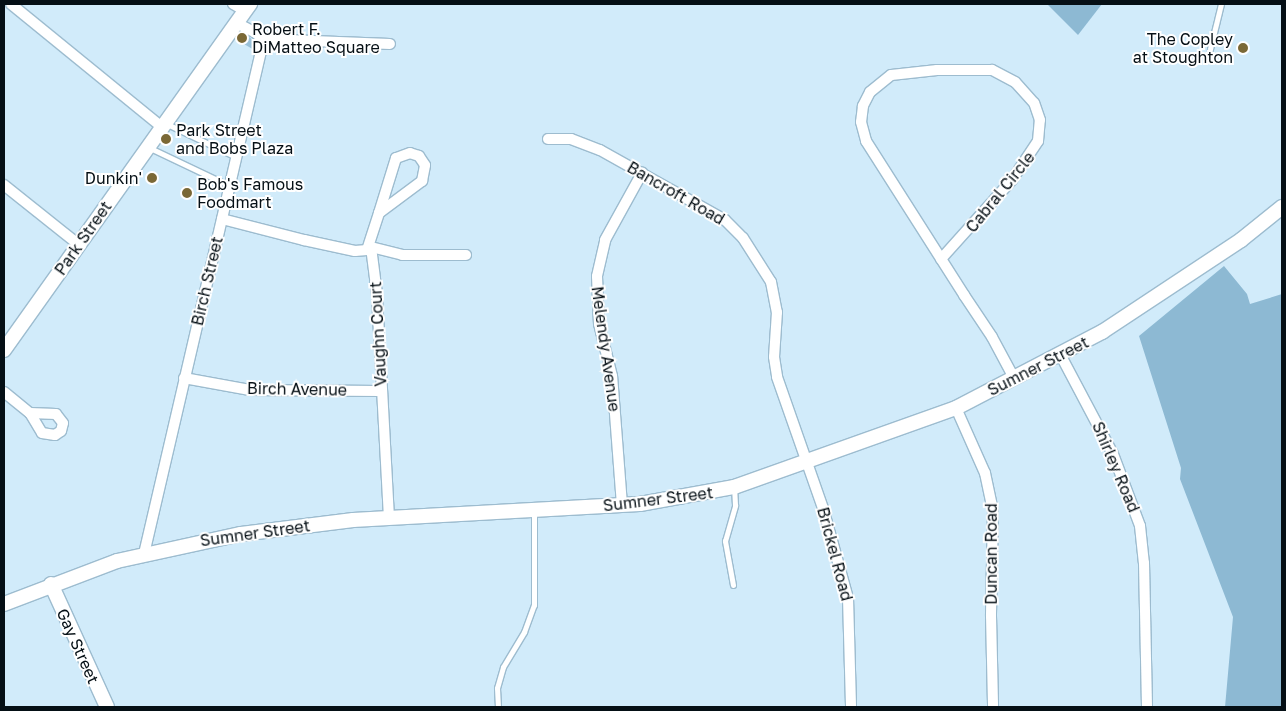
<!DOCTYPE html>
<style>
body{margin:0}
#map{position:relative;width:1286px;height:711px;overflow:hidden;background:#d1ebfa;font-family:"Golos Text",sans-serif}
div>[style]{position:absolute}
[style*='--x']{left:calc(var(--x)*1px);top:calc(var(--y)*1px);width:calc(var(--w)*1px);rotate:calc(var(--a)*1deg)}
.green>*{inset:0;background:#9ac1d9}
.forest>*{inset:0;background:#8db9d3}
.roads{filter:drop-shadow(1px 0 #9dbccf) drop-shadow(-1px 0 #9dbccf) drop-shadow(0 1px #9dbccf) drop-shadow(0 -1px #9dbccf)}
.lane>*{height:5px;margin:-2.5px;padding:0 2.5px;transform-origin:2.5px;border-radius:2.5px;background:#fff}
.street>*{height:10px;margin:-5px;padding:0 5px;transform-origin:5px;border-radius:5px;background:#fff}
.secondary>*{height:14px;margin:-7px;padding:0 7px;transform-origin:7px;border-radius:7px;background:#fff}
.dots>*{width:14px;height:14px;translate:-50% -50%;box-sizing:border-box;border:2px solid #fff;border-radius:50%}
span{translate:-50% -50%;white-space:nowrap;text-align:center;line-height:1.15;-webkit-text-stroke:4px #fff;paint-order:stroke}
.poi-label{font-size:16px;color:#050f15}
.left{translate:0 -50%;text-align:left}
.right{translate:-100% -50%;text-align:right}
.street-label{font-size:16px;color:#050f15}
.frame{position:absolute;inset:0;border:5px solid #050f15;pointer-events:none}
</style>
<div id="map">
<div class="green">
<div style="clip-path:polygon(243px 32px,254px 41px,256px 51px,237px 40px)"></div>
</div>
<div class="forest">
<div style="clip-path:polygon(1047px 4px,1102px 4px,1078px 35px)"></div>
<div style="clip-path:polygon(1224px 266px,1247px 294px,1250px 304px,1282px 294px,1282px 707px,1225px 707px,1233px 617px,1180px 479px,1181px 468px,1139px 336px)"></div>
</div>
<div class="roads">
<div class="lane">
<div style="--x:1210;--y:49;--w:46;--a:-76.3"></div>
<div style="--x:167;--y:124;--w:76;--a:25.6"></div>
<div style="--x:150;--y:148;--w:89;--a:25.4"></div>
<div style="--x:733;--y:585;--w:45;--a:-100.3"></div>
<div style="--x:725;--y:541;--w:37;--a:-74"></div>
<div style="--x:735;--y:505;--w:17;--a:-93"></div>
<div style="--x:498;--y:707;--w:19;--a:-93"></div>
<div style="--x:497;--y:688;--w:22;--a:-74"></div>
<div style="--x:503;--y:667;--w:41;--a:-59"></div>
<div style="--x:524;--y:632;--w:29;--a:-70"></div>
<div style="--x:534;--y:605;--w:93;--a:-90"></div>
</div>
<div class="street">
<div style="--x:11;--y:4;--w:195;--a:39.2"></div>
<div style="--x:233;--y:4;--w:14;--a:30"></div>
<div style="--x:262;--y:39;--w:128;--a:2.2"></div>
<div style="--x:548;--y:139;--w:23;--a:0"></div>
<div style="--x:571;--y:139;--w:31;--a:21"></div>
<div style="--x:600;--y:150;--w:143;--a:29.2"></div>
<div style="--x:725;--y:220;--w:25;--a:45"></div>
<div style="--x:743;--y:238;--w:52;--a:57.5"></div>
<div style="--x:771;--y:282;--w:31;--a:79"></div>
<div style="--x:777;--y:312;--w:45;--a:93.8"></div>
<div style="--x:774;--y:357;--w:20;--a:81"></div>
<div style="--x:777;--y:377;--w:139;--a:70.7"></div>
<div style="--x:823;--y:508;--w:93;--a:74.5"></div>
<div style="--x:848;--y:598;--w:109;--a:88.4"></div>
<div style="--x:4;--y:185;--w:95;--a:38.6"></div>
<div style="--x:222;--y:219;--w:85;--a:14.4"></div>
<div style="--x:304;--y:240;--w:52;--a:12.2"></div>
<div style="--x:355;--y:251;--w:12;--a:-5"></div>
<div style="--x:367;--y:250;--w:39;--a:-72"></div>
<div style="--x:379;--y:213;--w:54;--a:-36.7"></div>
<div style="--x:422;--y:181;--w:16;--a:-79"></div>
<div style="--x:425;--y:165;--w:11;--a:-124"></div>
<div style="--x:419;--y:156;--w:9;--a:-162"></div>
<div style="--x:410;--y:153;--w:15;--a:160"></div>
<div style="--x:396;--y:158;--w:58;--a:107.2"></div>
<div style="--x:941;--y:259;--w:106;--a:-48.1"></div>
<div style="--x:1012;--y:180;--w:47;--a:-56.3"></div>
<div style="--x:1038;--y:141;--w:21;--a:-85"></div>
<div style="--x:1040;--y:120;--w:18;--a:-109"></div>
<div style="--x:1034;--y:103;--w:28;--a:-132"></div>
<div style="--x:1015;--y:82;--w:26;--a:-152"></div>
<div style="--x:992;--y:70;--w:55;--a:180"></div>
<div style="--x:937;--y:70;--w:46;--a:173.8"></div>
<div style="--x:891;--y:75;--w:27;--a:141"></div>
<div style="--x:870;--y:92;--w:16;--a:117"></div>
<div style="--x:863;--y:106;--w:16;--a:97"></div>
<div style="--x:861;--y:122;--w:20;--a:75"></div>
<div style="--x:866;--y:141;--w:183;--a:57.5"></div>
<div style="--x:964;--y:295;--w:50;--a:56.3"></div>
<div style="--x:992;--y:337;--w:47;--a:61.8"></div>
<div style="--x:1060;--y:354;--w:113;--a:62.1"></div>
<div style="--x:1113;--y:454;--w:77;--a:69.4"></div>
<div style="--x:1140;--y:526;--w:37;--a:84"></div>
<div style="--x:1144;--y:563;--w:144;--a:88.8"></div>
<div style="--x:184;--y:378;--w:67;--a:10.3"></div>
<div style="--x:250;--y:390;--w:130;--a:0.4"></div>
<div style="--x:4;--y:392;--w:33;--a:39"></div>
<div style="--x:30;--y:413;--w:23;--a:59"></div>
<div style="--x:42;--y:433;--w:13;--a:9"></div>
<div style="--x:55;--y:435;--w:7;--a:-34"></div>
<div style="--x:61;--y:431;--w:8;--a:-76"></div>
<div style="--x:63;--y:423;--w:11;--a:-128"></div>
<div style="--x:56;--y:414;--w:26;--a:-178"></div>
<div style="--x:956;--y:408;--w:71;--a:66"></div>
<div style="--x:985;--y:473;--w:38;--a:78"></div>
<div style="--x:993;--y:510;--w:106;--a:91.1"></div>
<div style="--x:991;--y:616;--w:91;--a:88.7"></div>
<div style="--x:622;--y:505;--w:129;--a:-94.4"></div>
<div style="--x:612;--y:376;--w:54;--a:-104"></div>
<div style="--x:599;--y:324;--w:48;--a:-92.4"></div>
<div style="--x:597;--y:276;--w:37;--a:-77"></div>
<div style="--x:605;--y:240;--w:77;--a:-61.1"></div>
<div style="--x:389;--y:518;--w:224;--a:-93.1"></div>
<div style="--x:377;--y:294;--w:47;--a:-97.3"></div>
<div style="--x:371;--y:247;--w:32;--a:14"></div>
<div style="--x:402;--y:255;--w:64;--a:0"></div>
<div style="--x:144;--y:554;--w:521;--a:-76.9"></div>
<div style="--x:262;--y:47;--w:8;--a:-90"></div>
<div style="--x:262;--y:39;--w:8;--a:-135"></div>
<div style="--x:256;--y:33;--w:22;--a:-153"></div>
</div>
<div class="secondary">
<div style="--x:4;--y:350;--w:425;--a:-54.6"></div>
<div style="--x:51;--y:584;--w:135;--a:65.5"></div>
<div style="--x:4;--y:604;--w:121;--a:-20.8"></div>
<div style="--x:117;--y:561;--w:127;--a:-12.3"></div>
<div style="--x:241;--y:534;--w:113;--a:-7.1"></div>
<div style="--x:353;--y:520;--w:287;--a:-3.2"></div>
<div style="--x:640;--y:504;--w:96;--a:-10.3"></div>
<div style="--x:734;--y:487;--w:236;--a:-19.6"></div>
<div style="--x:956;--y:408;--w:165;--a:-27.5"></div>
<div style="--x:1102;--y:332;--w:167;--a:-33.5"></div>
<div style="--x:1241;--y:240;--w:53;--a:-38.8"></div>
</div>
</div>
<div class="dots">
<div style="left:242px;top:38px;background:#7a6836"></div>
<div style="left:1243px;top:48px;background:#7a6836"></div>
<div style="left:166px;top:139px;background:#7a6836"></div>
<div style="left:152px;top:178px;background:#7a6836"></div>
<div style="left:187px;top:193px;background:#7a6836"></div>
</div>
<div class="poi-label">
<span class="left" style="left:252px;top:38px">Robert F.<br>DiMatteo Square</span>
<span class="right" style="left:1233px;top:48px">The Copley<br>at Stoughton</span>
<span class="left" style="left:176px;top:139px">Park Street<br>and Bobs Plaza</span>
<span class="right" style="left:142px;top:178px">Dunkin'</span>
<span class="left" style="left:197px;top:193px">Bob's Famous<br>Foodmart</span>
</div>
<div class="street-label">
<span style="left:1000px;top:192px;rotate:-51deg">Cabral Circle</span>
<span style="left:676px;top:193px;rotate:30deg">Bancroft Road</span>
<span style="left:83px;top:238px;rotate:-55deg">Park Street</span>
<span style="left:207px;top:281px;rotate:-77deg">Birch Street</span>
<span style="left:378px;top:334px;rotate:-93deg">Vaughn Court</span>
<span style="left:606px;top:349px;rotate:82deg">Melendy Avenue</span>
<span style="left:1038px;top:366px;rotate:-27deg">Sumner Street</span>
<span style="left:297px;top:389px;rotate:1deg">Birch Avenue</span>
<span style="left:1116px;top:467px;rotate:67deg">Shirley Road</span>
<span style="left:658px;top:499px;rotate:-7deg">Sumner Street</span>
<span style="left:255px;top:533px;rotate:-8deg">Sumner Street</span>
<span style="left:835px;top:554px;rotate:75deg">Brickel Road</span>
<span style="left:991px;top:554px;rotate:-90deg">Duncan Road</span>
<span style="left:78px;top:646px;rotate:66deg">Gay Street</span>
</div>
<div class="frame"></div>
</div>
